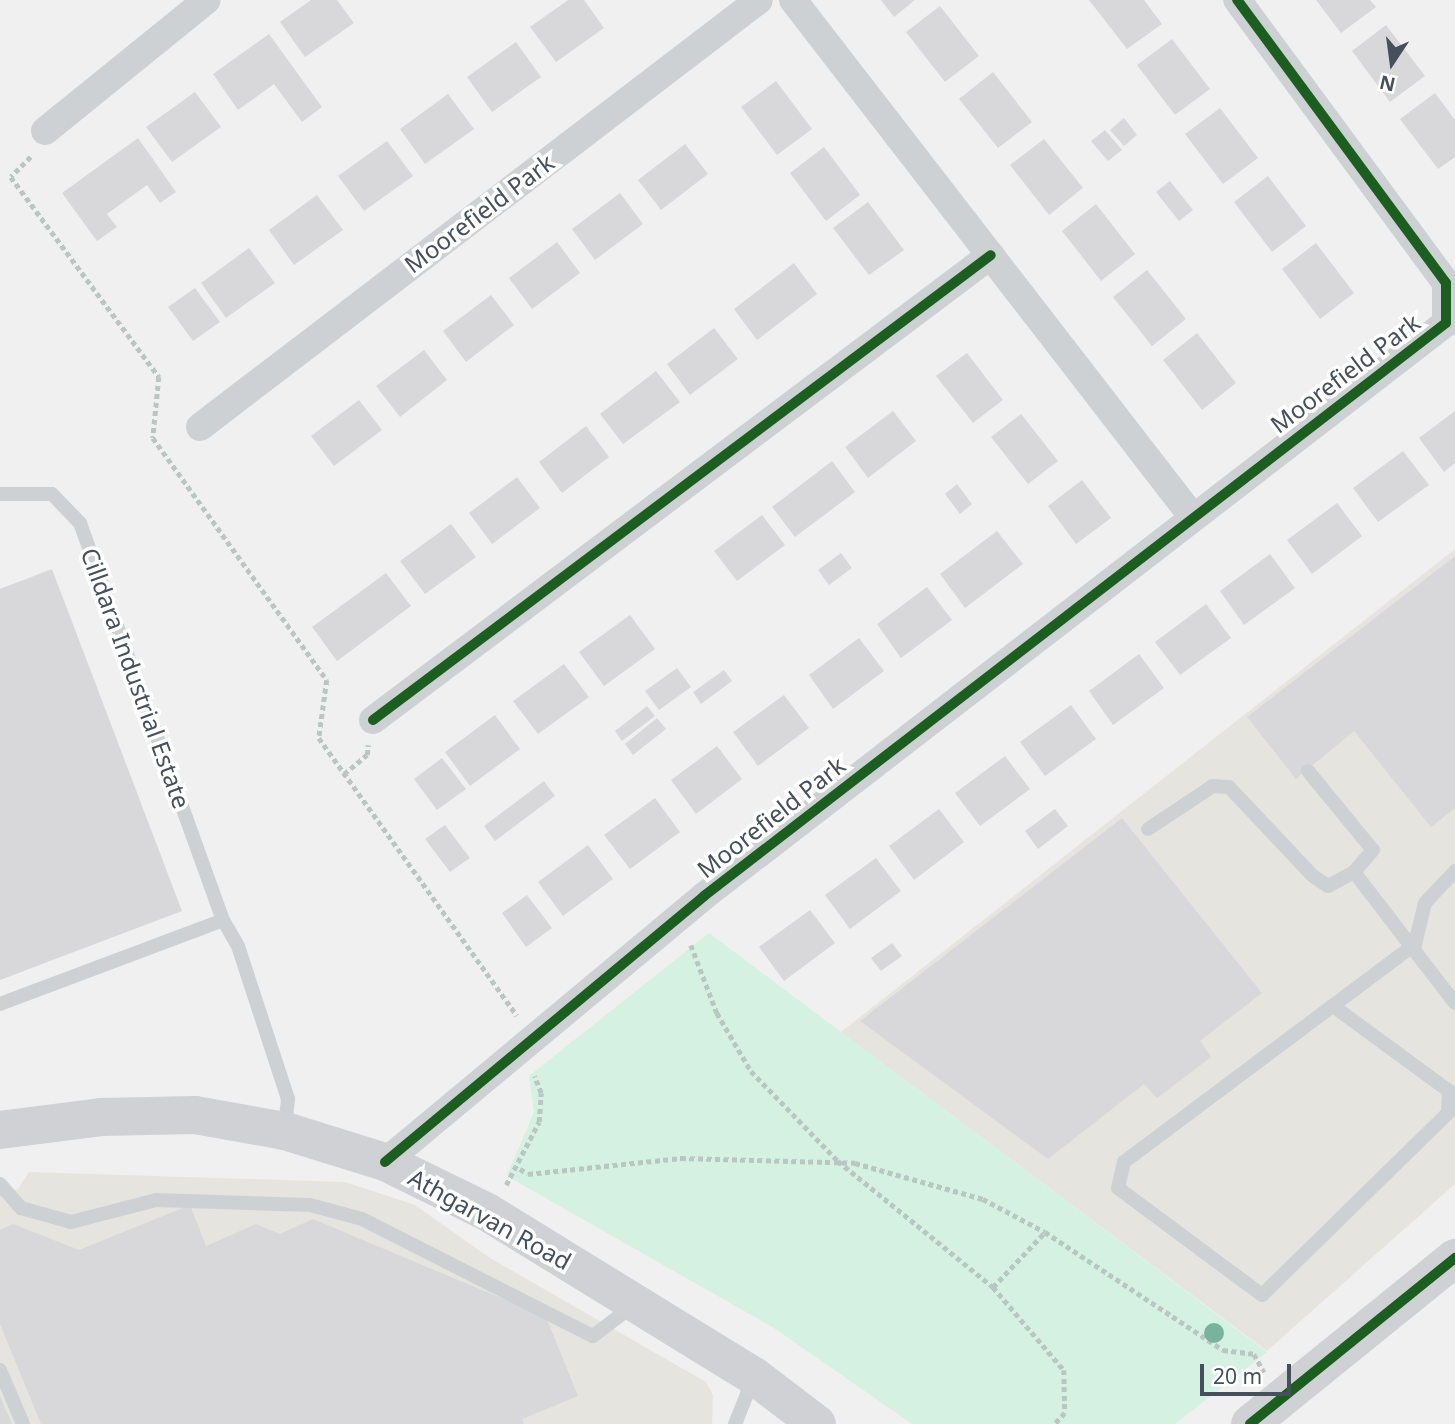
<!DOCTYPE html>
<style>
body{margin:0}
#map{position:relative;width:1455px;height:1424px;overflow:hidden;background:#f1f0f0;font-family:"Noto Sans",sans-serif}
div>[style]{position:absolute}
[style*='--x']{left:calc(var(--x)*1px);top:calc(var(--y)*1px);width:calc(var(--w)*1px);rotate:calc(var(--a)*1deg)}
.commercial>*{inset:0;background:#e6e4de}
.green>*{inset:0;background:#d4f1e1}
.building>*{inset:0;background:#d8d8db}
.path>*{height:4.5px;margin-top:-2.25px;transform-origin:0;background:repeating-linear-gradient(90deg,#bac6c4 0 5px,transparent 0 8.5px)}
.service>*{height:14px;margin:-7px;padding:0 7px;transform-origin:7px;border-radius:7px;background:#ced1d4}
.minor>*{height:28px;margin:-14px;padding:0 14px;transform-origin:14px;border-radius:14px;background:#ced1d4}
.secondary>*{height:38px;margin:-19px;padding:0 19px;transform-origin:19px;border-radius:19px;background:#cfd1d5}
.cycleway>*{height:10px;margin:-5px;padding:0 5px;transform-origin:5px;border-radius:5px;background:#1b5e20}
.trees>*{width:20px;height:20px;margin:-10px;border-radius:50%;background:#77b49b}
span{translate:-50% -50%;white-space:nowrap;text-align:center;line-height:1.15;-webkit-text-stroke:7px #fff;paint-order:stroke}
.street-label{font-size:24px;color:#46505d}
.north{position:absolute;left:1357px;top:28px;width:70px;height:70px;-webkit-text-stroke:5px #fff;paint-order:stroke;rotate:193deg;font-size:19px;font-weight:700;line-height:28px;text-align:center;color:#46505d}
.north::after{content:'';display:block;margin:auto;width:24px;height:32px;background:#46505d;clip-path:polygon(50% 0,100% 100%,50% 72%,0 100%)}
.scale{position:absolute;left:1200px;top:1364px;width:91px;height:32px;box-sizing:border-box;border:4px solid #46505d;border-top:0;padding-left:9px;font-size:21px;line-height:24px;white-space:nowrap;color:#46505d;-webkit-text-stroke:5px #fff;paint-order:stroke}
</style>
<div id="map">
<div class="commercial">
<div style="clip-path:polygon(1455px 549px,1455px 1184px,1267px 1351px,841px 1032px)"></div>
<div style="clip-path:polygon(29px 1172px,345px 1182px,415px 1205px,490px 1258px,706px 1382px,713px 1395px,712px 1424px,0 1424px,0 1194px,18px 1189px)"></div>
</div>
<div class="green">
<div style="clip-path:polygon(709px 933px,1081px 1212px,1267px 1352px,1175px 1424px,912px 1424px,774px 1328px,512px 1179px,507px 1175px,534px 1112px,529px 1076px)"></div>
</div>
<div class="building">
<div style="clip-path:polygon(311px 0,337px 0,354px 23px,305px 57px,280px 22px)"></div>
<div style="clip-path:polygon(568px 0,584px 0,604px 28px,556px 62px,530px 27px)"></div>
<div style="clip-path:polygon(881px 0,915px 0,894px 17px)"></div>
<div style="clip-path:polygon(1089px 0,1144px 0,1162px 24px,1127px 49px)"></div>
<div style="clip-path:polygon(1316px 0,1370px 0,1376px 7px,1341px 33px)"></div>
<div style="clip-path:polygon(940px 6px,979px 56px,945px 82px,906px 32px)"></div>
<div style="clip-path:polygon(1386px 25px,1425px 76px,1390px 102px,1352px 51px)"></div>
<div style="clip-path:polygon(269px 34px,322px 107px,302px 122px,274px 84px,238px 110px,213px 74px)"></div>
<div style="clip-path:polygon(1172px 39px,1210px 89px,1175px 115px,1137px 65px)"></div>
<div style="clip-path:polygon(516px 42px,541px 77px,492px 112px,467px 77px)"></div>
<div style="clip-path:polygon(993px 72px,1032px 122px,998px 148px,959px 99px)"></div>
<div style="clip-path:polygon(776px 81px,812px 129px,777px 155px,741px 107px)"></div>
<div style="clip-path:polygon(195px 92px,221px 127px,172px 162px,146px 127px)"></div>
<div style="clip-path:polygon(1435px 93px,1455px 120px,1455px 157px,1438px 169px,1400px 119px)"></div>
<div style="clip-path:polygon(448px 94px,474px 129px,425px 164px,400px 129px)"></div>
<div style="clip-path:polygon(1220px 108px,1258px 158px,1223px 184px,1185px 134px)"></div>
<div style="clip-path:polygon(1124px 118px,1137px 135px,1124px 146px,1110px 130px)"></div>
<div style="clip-path:polygon(1105px 130px,1122px 150px,1108px 161px,1091px 141px)"></div>
<div style="clip-path:polygon(138px 138px,176px 192px,160px 203px,147px 185px,107px 214px,117px 227px,97px 241px,62px 193px)"></div>
<div style="clip-path:polygon(1044px 139px,1083px 188px,1049px 215px,1010px 165px)"></div>
<div style="clip-path:polygon(387px 141px,413px 176px,364px 211px,338px 176px)"></div>
<div style="clip-path:polygon(685px 144px,708px 174px,661px 210px,638px 180px)"></div>
<div style="clip-path:polygon(824px 147px,860px 195px,826px 221px,790px 173px)"></div>
<div style="clip-path:polygon(1268px 176px,1306px 226px,1272px 252px,1234px 202px)"></div>
<div style="clip-path:polygon(1170px 181px,1193px 210px,1179px 221px,1156px 192px)"></div>
<div style="clip-path:polygon(620px 193px,643px 224px,595px 260px,572px 229px)"></div>
<div style="clip-path:polygon(317px 195px,343px 230px,294px 265px,269px 230px)"></div>
<div style="clip-path:polygon(868px 202px,904px 250px,869px 275px,833px 228px)"></div>
<div style="clip-path:polygon(1096px 204px,1135px 254px,1101px 281px,1062px 231px)"></div>
<div style="clip-path:polygon(557px 242px,580px 273px,532px 309px,509px 278px)"></div>
<div style="clip-path:polygon(1316px 243px,1354px 293px,1320px 319px,1282px 269px)"></div>
<div style="clip-path:polygon(249px 248px,275px 283px,226px 318px,201px 283px)"></div>
<div style="clip-path:polygon(794px 263px,817px 294px,757px 340px,734px 309px)"></div>
<div style="clip-path:polygon(1147px 270px,1186px 319px,1152px 346px,1113px 297px)"></div>
<div style="clip-path:polygon(195px 288px,220px 322px,193px 341px,168px 307px)"></div>
<div style="clip-path:polygon(491px 295px,514px 325px,466px 362px,443px 331px)"></div>
<div style="clip-path:polygon(714px 328px,738px 359px,690px 395px,667px 364px)"></div>
<div style="clip-path:polygon(1197px 333px,1236px 383px,1202px 410px,1163px 360px)"></div>
<div style="clip-path:polygon(424px 350px,447px 380px,400px 417px,376px 386px)"></div>
<div style="clip-path:polygon(967px 353px,1003px 400px,973px 423px,936px 376px)"></div>
<div style="clip-path:polygon(656px 371px,680px 402px,623px 444px,600px 414px)"></div>
<div style="clip-path:polygon(359px 400px,382px 430px,334px 466px,311px 436px)"></div>
<div style="clip-path:polygon(893px 411px,916px 441px,868px 478px,845px 447px)"></div>
<div style="clip-path:polygon(1455px 411px,1455px 463px,1444px 472px,1419px 438px)"></div>
<div style="clip-path:polygon(1021px 414px,1058px 461px,1028px 484px,991px 437px)"></div>
<div style="clip-path:polygon(586px 426px,609px 457px,562px 493px,539px 462px)"></div>
<div style="clip-path:polygon(1403px 451px,1429px 485px,1378px 522px,1353px 488px)"></div>
<div style="clip-path:polygon(832px 461px,855px 492px,795px 537px,772px 507px)"></div>
<div style="clip-path:polygon(517px 477px,540px 508px,492px 544px,469px 513px)"></div>
<div style="clip-path:polygon(1082px 480px,1111px 518px,1076px 544px,1048px 506px)"></div>
<div style="clip-path:polygon(957px 484px,972px 504px,960px 514px,945px 494px)"></div>
<div style="clip-path:polygon(1337px 503px,1362px 536px,1312px 574px,1287px 540px)"></div>
<div style="clip-path:polygon(762px 515px,785px 545px,737px 581px,714px 551px)"></div>
<div style="clip-path:polygon(451px 524px,476px 557px,425px 594px,400px 561px)"></div>
<div style="clip-path:polygon(997px 531px,1023px 564px,965px 608px,940px 574px)"></div>
<div style="clip-path:polygon(841px 553px,852px 568px,829px 585px,818px 570px)"></div>
<div style="clip-path:polygon(1270px 554px,1295px 588px,1244px 625px,1220px 591px)"></div>
<div style="clip-path:polygon(1455px 556px,1455px 808px,1431px 827px,1354px 731px,1296px 779px,1247px 717px)"></div>
<div style="clip-path:polygon(52px 569px,182px 911px,0 980px,0 589px)"></div>
<div style="clip-path:polygon(386px 573px,411px 606px,337px 661px,312px 627px)"></div>
<div style="clip-path:polygon(927px 587px,952px 620px,901px 658px,877px 624px)"></div>
<div style="clip-path:polygon(1206px 604px,1231px 638px,1180px 675px,1155px 642px)"></div>
<div style="clip-path:polygon(630px 615px,655px 649px,604px 686px,579px 652px)"></div>
<div style="clip-path:polygon(859px 638px,884px 671px,833px 709px,809px 675px)"></div>
<div style="clip-path:polygon(1139px 654px,1164px 688px,1113px 725px,1089px 691px)"></div>
<div style="clip-path:polygon(564px 664px,589px 697px,538px 734px,513px 701px)"></div>
<div style="clip-path:polygon(677px 668px,691px 687px,659px 710px,645px 691px)"></div>
<div style="clip-path:polygon(724px 670px,732px 681px,701px 704px,693px 692px)"></div>
<div style="clip-path:polygon(784px 695px,809px 728px,758px 766px,733px 732px)"></div>
<div style="clip-path:polygon(1071px 705px,1096px 739px,1045px 776px,1020px 742px)"></div>
<div style="clip-path:polygon(647px 706px,655px 716px,622px 741px,615px 731px)"></div>
<div style="clip-path:polygon(495px 715px,520px 749px,470px 786px,445px 752px)"></div>
<div style="clip-path:polygon(657px 718px,666px 729px,633px 755px,625px 744px)"></div>
<div style="clip-path:polygon(717px 746px,742px 779px,696px 814px,671px 780px)"></div>
<div style="clip-path:polygon(1005px 756px,1030px 789px,980px 826px,955px 793px)"></div>
<div style="clip-path:polygon(442px 758px,466px 789px,437px 810px,414px 779px)"></div>
<div style="clip-path:polygon(544px 781px,555px 796px,495px 841px,484px 826px)"></div>
<div style="clip-path:polygon(655px 798px,680px 832px,630px 869px,604px 835px)"></div>
<div style="clip-path:polygon(939px 809px,964px 842px,914px 880px,889px 846px)"></div>
<div style="clip-path:polygon(1055px 809px,1068px 826px,1038px 849px,1025px 831px)"></div>
<div style="clip-path:polygon(1122px 818px,1262px 993px,1200px 1041px,1211px 1057px,1157px 1098px,1144px 1084px,1048px 1159px,860px 1021px)"></div>
<div style="clip-path:polygon(445px 825px,470px 858px,450px 872px,425px 839px)"></div>
<div style="clip-path:polygon(588px 845px,613px 879px,563px 916px,538px 882px)"></div>
<div style="clip-path:polygon(876px 858px,901px 891px,850px 929px,825px 895px)"></div>
<div style="clip-path:polygon(527px 895px,552px 928px,526px 947px,502px 913px)"></div>
<div style="clip-path:polygon(810px 910px,835px 943px,784px 981px,759px 947px)"></div>
<div style="clip-path:polygon(892px 943px,902px 956px,881px 971px,871px 958px)"></div>
<div style="clip-path:polygon(190px 1205px,206px 1246px,256px 1224px,280px 1234px,313px 1219px,546px 1317px,578px 1396px,522px 1419px,524px 1424px,41px 1424px,0 1324px,0 1230px,13px 1224px,79px 1250px)"></div>
<div style="clip-path:polygon(0 1396px,12px 1424px,0 1424px)"></div>
</div>
<div class="path">
<div style="--x:31;--y:157;--w:28;--a:135"></div>
<div style="--x:11;--y:177;--w:249;--a:53.5"></div>
<div style="--x:159;--y:377;--w:61;--a:95.6"></div>
<div style="--x:153;--y:438;--w:298;--a:54.3"></div>
<div style="--x:327;--y:680;--w:59;--a:97.9"></div>
<div style="--x:319;--y:738;--w:341;--a:54.5"></div>
<div style="--x:344;--y:774;--w:30;--a:-40"></div>
<div style="--x:367;--y:755;--w:10;--a:-84"></div>
<div style="--x:691;--y:945;--w:73;--a:69.1"></div>
<div style="--x:717;--y:1013;--w:67;--a:59.6"></div>
<div style="--x:751;--y:1071;--w:125;--a:46"></div>
<div style="--x:838;--y:1161;--w:200;--a:39.1"></div>
<div style="--x:993;--y:1287;--w:76;--a:-46.6"></div>
<div style="--x:1045;--y:1232;--w:214;--a:33.5"></div>
<div style="--x:1223;--y:1350;--w:31;--a:7"></div>
<div style="--x:1254;--y:1354;--w:21;--a:61"></div>
<div style="--x:520;--y:1169;--w:9;--a:32"></div>
<div style="--x:528;--y:1174;--w:154;--a:-6"></div>
<div style="--x:681;--y:1158;--w:174;--a:1.6"></div>
<div style="--x:855;--y:1163;--w:133;--a:15.7"></div>
<div style="--x:983;--y:1199;--w:70;--a:28"></div>
<div style="--x:506;--y:1185;--w:71;--a:-62.4"></div>
<div style="--x:539;--y:1122;--w:29;--a:-86"></div>
<div style="--x:541;--y:1093;--w:18;--a:-112"></div>
<div style="--x:993;--y:1287;--w:109;--a:49.5"></div>
<div style="--x:1064;--y:1370;--w:43;--a:88.7"></div>
<div style="--x:1065;--y:1413;--w:15;--a:132"></div>
</div>
<div class="service">
<div style="--x:0;--y:494;--w:52;--a:0"></div>
<div style="--x:52;--y:494;--w:40;--a:46"></div>
<div style="--x:80;--y:523;--w:422;--a:70.2"></div>
<div style="--x:223;--y:920;--w:30;--a:60"></div>
<div style="--x:238;--y:946;--w:161;--a:71.9"></div>
<div style="--x:288;--y:1099;--w:31;--a:96"></div>
<div style="--x:1308;--y:771;--w:102;--a:50.6"></div>
<div style="--x:1373;--y:850;--w:29;--a:131"></div>
<div style="--x:1354;--y:872;--w:165;--a:52.4"></div>
<div style="--x:1148;--y:829;--w:78;--a:-33.5"></div>
<div style="--x:1213;--y:786;--w:16;--a:4"></div>
<div style="--x:1229;--y:787;--w:122;--a:46.7"></div>
<div style="--x:1313;--y:876;--w:18;--a:34"></div>
<div style="--x:1328;--y:886;--w:30;--a:-28"></div>
<div style="--x:0;--y:1004;--w:238;--a:-20.6"></div>
<div style="--x:1333;--y:1006;--w:144;--a:36.2"></div>
<div style="--x:1449;--y:1091;--w:22;--a:93"></div>
<div style="--x:1448;--y:1113;--w:260;--a:135.6"></div>
<div style="--x:1262;--y:1295;--w:179;--a:-143.4"></div>
<div style="--x:1118;--y:1188;--w:27;--a:-77"></div>
<div style="--x:1124;--y:1162;--w:364;--a:-36.8"></div>
<div style="--x:1415;--y:944;--w:42;--a:-76.3"></div>
<div style="--x:1425;--y:903;--w:44;--a:-46.8"></div>
<div style="--x:0;--y:1184;--w:32;--a:49"></div>
<div style="--x:21;--y:1208;--w:52;--a:15.6"></div>
<div style="--x:71;--y:1222;--w:88;--a:-14.5"></div>
<div style="--x:156;--y:1200;--w:154;--a:1.9"></div>
<div style="--x:310;--y:1205;--w:54;--a:15.1"></div>
<div style="--x:362;--y:1219;--w:259;--a:26.9"></div>
<div style="--x:593;--y:1336;--w:53;--a:-37.3"></div>
<div style="--x:0;--y:1370;--w:59;--a:66.9"></div>
<div style="--x:735;--y:1424;--w:51;--a:-68"></div>
</div>
<div class="minor">
<div style="--x:793;--y:0;--w:652;--a:52.29"></div>
<div style="--x:45;--y:131;--w:208;--a:-39"></div>
<div style="--x:200;--y:427;--w:703;--a:-37.37"></div>
<div style="--x:373;--y:720;--w:773;--a:-36.96"></div>
<div style="--x:385;--y:1162;--w:415;--a:-39.8"></div>
<div style="--x:704;--y:896;--w:937;--a:-37.68"></div>
<div style="--x:1446;--y:323;--w:40;--a:-90"></div>
<div style="--x:1446;--y:283;--w:352;--a:-126.4"></div>
</div>
<div class="secondary">
<div style="--x:0;--y:1130;--w:102;--a:-7.3"></div>
<div style="--x:101;--y:1117;--w:94;--a:-1.2"></div>
<div style="--x:195;--y:1115;--w:91;--a:10.1"></div>
<div style="--x:285;--y:1131;--w:105;--a:17.2"></div>
<div style="--x:385;--y:1162;--w:114;--a:26.1"></div>
<div style="--x:487;--y:1212;--w:313;--a:31.6"></div>
<div style="--x:754;--y:1376;--w:79;--a:37.3"></div>
<div style="--x:1250;--y:1424;--w:264;--a:-39"></div>
</div>
<div class="cycleway">
<div style="--x:373;--y:720;--w:773;--a:-36.96"></div>
<div style="--x:385;--y:1162;--w:415;--a:-39.8"></div>
<div style="--x:704;--y:896;--w:937;--a:-37.68"></div>
<div style="--x:1446;--y:323;--w:40;--a:-90"></div>
<div style="--x:1446;--y:283;--w:352;--a:-126.4"></div>
<div style="--x:1250;--y:1424;--w:264;--a:-39"></div>
</div>
<div class="trees">
<div style="left:1214px;top:1333px"></div>
</div>
<div class="street-label">
<span style="left:479px;top:213px;rotate:-37deg">Moorefield Park</span>
<span style="left:1345px;top:373px;rotate:-37deg">Moorefield Park</span>
<span style="left:136px;top:678px;rotate:70deg">Cilldara Industrial Estate</span>
<span style="left:771px;top:817px;rotate:-38deg">Moorefield Park</span>
<span style="left:490px;top:1219px;rotate:29deg">Athgarvan Road</span>
</div>
<div class="north">N</div>
<div class="scale">20 m</div>
</div>
